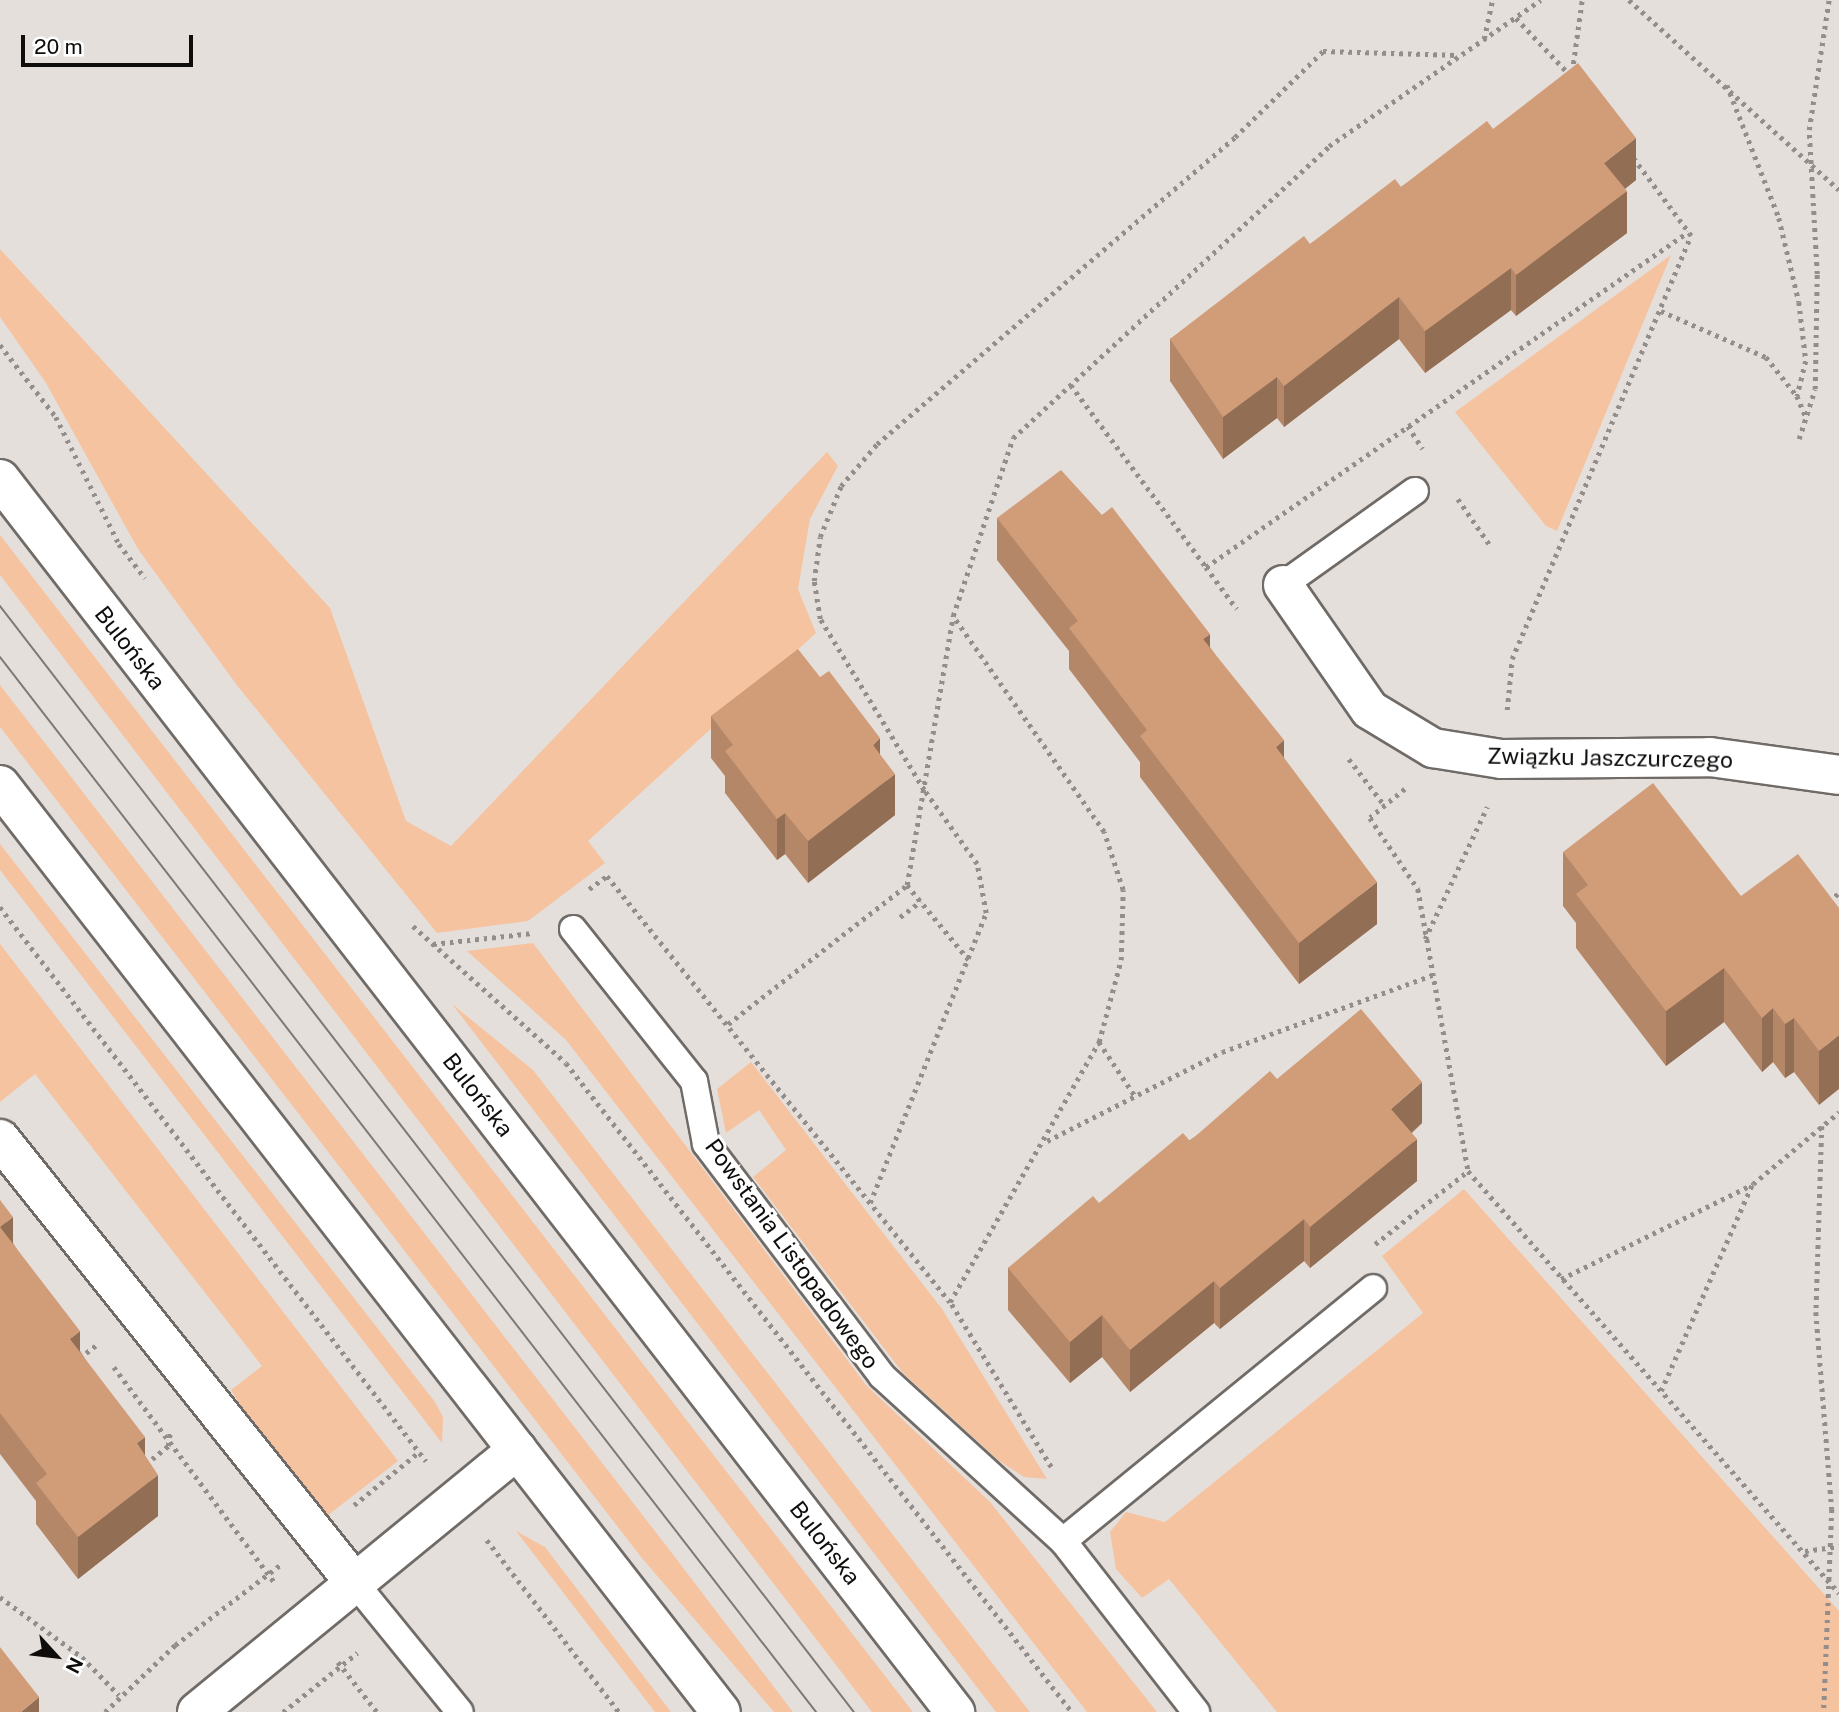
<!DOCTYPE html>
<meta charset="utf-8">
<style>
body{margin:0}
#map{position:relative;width:1839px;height:1712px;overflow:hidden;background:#e5dfdb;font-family:"Public Sans",sans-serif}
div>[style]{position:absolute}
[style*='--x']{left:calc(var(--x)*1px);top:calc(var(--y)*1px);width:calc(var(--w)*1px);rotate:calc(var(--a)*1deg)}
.green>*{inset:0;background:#f5c3a0}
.path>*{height:4.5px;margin-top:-2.25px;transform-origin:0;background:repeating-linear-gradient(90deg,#938e8b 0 3.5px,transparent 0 8.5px)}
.roads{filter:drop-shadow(2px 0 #706b67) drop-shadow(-2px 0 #706b67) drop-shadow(0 2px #706b67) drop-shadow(0 -2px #706b67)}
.service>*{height:26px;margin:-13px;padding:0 13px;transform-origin:13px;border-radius:13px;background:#fff}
.minor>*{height:38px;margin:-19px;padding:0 19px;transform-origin:19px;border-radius:19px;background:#fff}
.secondary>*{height:38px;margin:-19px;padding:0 19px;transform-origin:19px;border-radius:19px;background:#fff}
.tram>*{height:2px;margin:-1px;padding:0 1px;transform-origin:1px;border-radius:1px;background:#7d7976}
.wall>*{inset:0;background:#b48768}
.shaded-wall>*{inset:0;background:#926e55}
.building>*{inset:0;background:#d19d79}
span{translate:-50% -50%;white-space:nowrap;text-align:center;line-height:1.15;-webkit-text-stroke:6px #fff;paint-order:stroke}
.street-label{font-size:23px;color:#0f0d0b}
.north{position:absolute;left:21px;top:1621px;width:70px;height:70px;-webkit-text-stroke:5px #fff;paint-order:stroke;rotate:117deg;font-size:19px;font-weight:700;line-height:28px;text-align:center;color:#0f0d0b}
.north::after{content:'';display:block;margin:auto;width:24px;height:32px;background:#0f0d0b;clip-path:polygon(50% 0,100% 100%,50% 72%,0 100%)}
.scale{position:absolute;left:21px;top:35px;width:172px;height:32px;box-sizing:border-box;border:4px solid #0f0d0b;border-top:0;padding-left:9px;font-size:21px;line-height:24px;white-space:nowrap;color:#0f0d0b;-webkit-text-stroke:5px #fff;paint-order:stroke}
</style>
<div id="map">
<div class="green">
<div style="clip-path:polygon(0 249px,330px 608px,406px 821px,451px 846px,827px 452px,838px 466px,810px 519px,798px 589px,816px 633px,588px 841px,605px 863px,528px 921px,437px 933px,236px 684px,138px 549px,46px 383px,0 317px)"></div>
<div style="clip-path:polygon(1671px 255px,1557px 531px,1546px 526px,1455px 412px)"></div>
<div style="clip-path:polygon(0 535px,913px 1712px,872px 1712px,0 575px)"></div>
<div style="clip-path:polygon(0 685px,668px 1548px,793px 1712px,774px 1712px,641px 1557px,0 727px)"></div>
<div style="clip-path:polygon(0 844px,435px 1402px,443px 1417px,442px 1443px,0 870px)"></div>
<div style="clip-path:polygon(533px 943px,866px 1385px,990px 1502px,1157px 1712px,1087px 1712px,566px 1040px,467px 951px)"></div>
<div style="clip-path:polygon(0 944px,398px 1461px,323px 1519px,292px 1487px,231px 1390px,262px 1366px,35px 1074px,0 1102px)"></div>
<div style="clip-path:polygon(452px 1004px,533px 1070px,1030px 1712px,996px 1712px)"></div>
<div style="clip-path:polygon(751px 1062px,942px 1309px,1047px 1479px,1024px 1477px,998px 1460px,903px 1373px,753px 1177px,786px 1150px,759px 1110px,726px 1133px,717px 1089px)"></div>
<div style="clip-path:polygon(1464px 1189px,1839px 1611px,1839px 1712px,1277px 1712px,1169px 1579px,1142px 1598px,1116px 1569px,1110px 1532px,1126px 1512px,1165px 1522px,1423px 1313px,1382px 1256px)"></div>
<div style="clip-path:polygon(516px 1531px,545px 1547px,671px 1712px,655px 1712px)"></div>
</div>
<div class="path">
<div style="--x:1629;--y:0;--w:283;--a:42.1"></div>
<div style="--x:1516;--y:18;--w:80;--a:46.5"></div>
<div style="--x:1484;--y:39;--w:40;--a:-78"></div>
<div style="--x:1572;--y:72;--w:73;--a:-82.1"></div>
<div style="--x:1727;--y:85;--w:143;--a:68.6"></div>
<div style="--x:1779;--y:218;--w:86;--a:76.6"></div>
<div style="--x:1799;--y:302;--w:59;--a:83.2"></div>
<div style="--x:1806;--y:361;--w:36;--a:104"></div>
<div style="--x:1797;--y:396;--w:21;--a:67"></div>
<div style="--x:1661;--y:311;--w:115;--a:23.7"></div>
<div style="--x:1766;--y:357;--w:50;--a:51.5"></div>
<div style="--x:0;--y:345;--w:91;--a:52.1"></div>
<div style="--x:56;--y:417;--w:142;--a:63.6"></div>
<div style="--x:119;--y:544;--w:43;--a:52.6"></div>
<div style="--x:1071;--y:385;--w:227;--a:53.4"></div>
<div style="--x:1206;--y:567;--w:587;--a:-34.8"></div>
<div style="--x:1408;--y:426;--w:27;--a:57"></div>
<div style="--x:1799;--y:439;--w:52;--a:-72.3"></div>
<div style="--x:1815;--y:389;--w:115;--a:-89"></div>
<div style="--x:1817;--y:274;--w:144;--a:-93.2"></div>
<div style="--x:1809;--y:130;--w:132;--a:-81.3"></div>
<div style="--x:1458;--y:499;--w:56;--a:55.2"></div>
<div style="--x:1206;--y:567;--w:52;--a:53.6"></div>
<div style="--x:1507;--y:710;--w:51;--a:-84.4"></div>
<div style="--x:1512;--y:659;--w:459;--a:-67.1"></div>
<div style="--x:1691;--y:236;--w:97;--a:-126.6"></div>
<div style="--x:1349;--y:759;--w:59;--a:52.5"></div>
<div style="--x:1405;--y:789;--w:45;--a:140.4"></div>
<div style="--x:1370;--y:818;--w:86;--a:55.9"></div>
<div style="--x:1418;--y:889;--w:286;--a:79.9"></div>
<div style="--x:1468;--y:1171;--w:562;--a:48.68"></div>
<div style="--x:907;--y:885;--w:97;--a:50.4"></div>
<div style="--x:589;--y:889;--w:22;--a:-36"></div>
<div style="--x:607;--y:876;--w:547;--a:51.16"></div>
<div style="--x:1828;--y:901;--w:14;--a:-36"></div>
<div style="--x:0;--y:907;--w:699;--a:52.44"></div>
<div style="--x:900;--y:917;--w:26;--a:-37"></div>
<div style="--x:413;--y:926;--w:205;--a:41.8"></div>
<div style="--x:566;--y:1063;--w:823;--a:52.06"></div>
<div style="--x:1425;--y:939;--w:146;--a:-64.8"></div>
<div style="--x:433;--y:944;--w:100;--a:-6.3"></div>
<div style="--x:728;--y:1024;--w:227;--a:-37.8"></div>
<div style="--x:907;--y:885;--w:273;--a:-80.3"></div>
<div style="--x:1099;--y:1042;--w:65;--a:56.3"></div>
<div style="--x:1822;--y:1126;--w:186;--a:91.8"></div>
<div style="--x:1816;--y:1312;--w:198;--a:85.4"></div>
<div style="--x:1832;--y:1509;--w:203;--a:92.3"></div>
<div style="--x:1047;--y:1141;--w:196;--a:-27"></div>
<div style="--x:1222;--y:1052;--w:224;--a:-20.1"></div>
<div style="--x:870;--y:1203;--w:312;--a:-68.2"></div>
<div style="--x:986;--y:913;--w:50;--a:-100.4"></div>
<div style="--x:977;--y:864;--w:91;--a:-125.6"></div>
<div style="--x:924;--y:790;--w:200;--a:-121.3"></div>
<div style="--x:820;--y:619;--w:38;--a:-99"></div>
<div style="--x:814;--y:581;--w:44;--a:-82.2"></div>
<div style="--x:820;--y:537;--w:55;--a:-67.6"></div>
<div style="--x:841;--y:486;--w:55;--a:-49.4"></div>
<div style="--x:877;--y:444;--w:472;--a:-40.6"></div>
<div style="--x:1235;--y:137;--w:123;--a:-44.3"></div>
<div style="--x:1323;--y:51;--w:136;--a:1.7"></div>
<div style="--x:1375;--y:1244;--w:118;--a:-38.1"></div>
<div style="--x:1561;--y:1279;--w:214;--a:-26.3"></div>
<div style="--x:1753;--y:1184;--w:112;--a:-39.9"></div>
<div style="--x:86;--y:1353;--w:16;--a:-38"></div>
<div style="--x:114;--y:1367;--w:271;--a:53.3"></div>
<div style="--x:1661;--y:1391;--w:225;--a:-66.2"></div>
<div style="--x:152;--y:1459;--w:21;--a:-39"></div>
<div style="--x:168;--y:1446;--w:13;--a:-81"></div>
<div style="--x:1051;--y:1467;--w:193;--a:-121.5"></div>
<div style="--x:950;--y:1302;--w:300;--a:-60.2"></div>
<div style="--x:1099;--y:1042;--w:85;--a:-75"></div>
<div style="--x:1121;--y:960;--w:70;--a:-88.4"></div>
<div style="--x:1123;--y:890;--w:61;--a:-108.1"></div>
<div style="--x:1104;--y:832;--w:264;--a:-125"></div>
<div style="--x:953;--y:616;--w:188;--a:-71.4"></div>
<div style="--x:1013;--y:438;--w:430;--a:-42.7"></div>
<div style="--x:1329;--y:146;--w:257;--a:-34.6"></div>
<div style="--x:354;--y:1505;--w:84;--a:-39.2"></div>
<div style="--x:487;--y:1540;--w:217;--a:52.5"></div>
<div style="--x:1805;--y:1551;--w:34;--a:-8"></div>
<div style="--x:0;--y:1597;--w:102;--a:36.2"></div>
<div style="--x:82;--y:1657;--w:53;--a:45.8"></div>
<div style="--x:338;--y:1662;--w:63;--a:52"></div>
<div style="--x:105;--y:1712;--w:97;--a:-43.7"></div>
<div style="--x:175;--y:1645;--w:132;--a:-37.3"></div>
<div style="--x:283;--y:1712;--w:95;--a:-38.6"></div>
</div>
<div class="roads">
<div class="service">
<div style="--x:1283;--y:585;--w:162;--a:-35.5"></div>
<div style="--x:573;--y:929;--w:194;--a:51.5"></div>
<div style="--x:694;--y:1081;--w:64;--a:79.2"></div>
<div style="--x:706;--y:1144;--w:291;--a:52.8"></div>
<div style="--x:882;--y:1376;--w:245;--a:42.4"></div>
<div style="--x:1063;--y:1541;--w:217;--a:52.1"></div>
<div style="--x:1063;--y:1541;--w:400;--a:-39.2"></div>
<div style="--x:355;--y:1583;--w:166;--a:50.9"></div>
</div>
<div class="minor">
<div style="--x:1283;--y:585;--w:152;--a:55.2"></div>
<div style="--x:1370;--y:710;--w:74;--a:31.1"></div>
<div style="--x:1433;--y:748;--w:69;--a:9.2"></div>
<div style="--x:1501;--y:759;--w:209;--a:-0.5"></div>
<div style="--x:1710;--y:757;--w:130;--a:7.9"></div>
<div style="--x:0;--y:1139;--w:568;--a:51.36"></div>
<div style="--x:197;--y:1712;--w:414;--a:-39.3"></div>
</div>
<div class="secondary">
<div style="--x:0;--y:479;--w:1560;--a:52.24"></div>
<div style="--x:0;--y:785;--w:1174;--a:52.13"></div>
</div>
</div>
<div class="tram">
<div style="--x:0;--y:606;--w:1397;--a:52.33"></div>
<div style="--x:0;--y:657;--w:1334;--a:52.28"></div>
</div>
<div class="wall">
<div style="clip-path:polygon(1493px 129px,1636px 180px,1625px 189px,1627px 233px,1516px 316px,1511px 310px,1425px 373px,1399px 339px,1284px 427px,1277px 418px,1223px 459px,1170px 381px,1170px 339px,1310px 244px)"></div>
<div style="clip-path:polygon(997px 518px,1210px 647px,1284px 758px,1377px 924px,1299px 984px,1140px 777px,1140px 762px,1069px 669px,1069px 651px,997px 560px)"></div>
<div style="clip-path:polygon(711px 716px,880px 755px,895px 815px,808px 883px,785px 854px,777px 860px,725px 793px,725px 776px,711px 758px)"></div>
<div style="clip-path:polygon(1563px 852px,1741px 896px,1839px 908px,1819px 1105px,1794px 1072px,1785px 1078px,1773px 1062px,1762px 1072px,1724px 1022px,1666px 1066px,1576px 948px,1576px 923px,1563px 906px)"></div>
<div style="clip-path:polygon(1277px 1079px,1422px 1123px,1412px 1133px,1417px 1181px,1310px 1268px,1304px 1261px,1220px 1329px,1214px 1323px,1130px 1392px,1102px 1357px,1070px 1383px,1008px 1310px,1008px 1268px)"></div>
<div style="clip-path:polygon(0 1200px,13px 1243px,145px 1455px,158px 1516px,78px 1579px,36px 1524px,36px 1501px,0 1454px)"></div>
</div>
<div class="shaded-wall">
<div style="clip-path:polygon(1636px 138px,1636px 180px,1604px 205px,1604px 163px)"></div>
<div style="clip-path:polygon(1627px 191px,1627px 233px,1516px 316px,1516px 275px)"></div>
<div style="clip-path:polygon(1511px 268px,1511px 310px,1425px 373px,1425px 331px)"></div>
<div style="clip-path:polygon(1399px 297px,1399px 339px,1284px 427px,1284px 386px)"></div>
<div style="clip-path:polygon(1277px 377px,1277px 418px,1223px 459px,1223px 417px)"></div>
<div style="clip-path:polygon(1210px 634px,1210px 676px,1203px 639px)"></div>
<div style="clip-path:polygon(880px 738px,880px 780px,873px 745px)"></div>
<div style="clip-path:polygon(1284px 740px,1284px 782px,1276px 747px)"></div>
<div style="clip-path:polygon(895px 774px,895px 815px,808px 883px,808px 841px)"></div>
<div style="clip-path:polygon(785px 813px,785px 854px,777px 860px,777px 819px)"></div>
<div style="clip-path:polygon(1377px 882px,1377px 924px,1299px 984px,1299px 943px)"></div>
<div style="clip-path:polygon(1724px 968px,1724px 1022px,1666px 1066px,1666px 1011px)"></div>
<div style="clip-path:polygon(1773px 1008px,1773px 1062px,1762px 1072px,1762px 1018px)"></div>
<div style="clip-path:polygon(1794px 1018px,1794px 1072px,1785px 1078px,1785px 1024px)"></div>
<div style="clip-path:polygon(1839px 1035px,1839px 1089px,1819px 1105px,1819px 1051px)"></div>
<div style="clip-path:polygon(1422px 1082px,1422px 1123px,1391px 1150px,1391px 1109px)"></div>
<div style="clip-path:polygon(1417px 1139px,1417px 1181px,1310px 1268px,1310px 1227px)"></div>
<div style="clip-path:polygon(13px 1217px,13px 1259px,0 1227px)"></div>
<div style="clip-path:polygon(1304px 1219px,1304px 1261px,1220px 1329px,1220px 1288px)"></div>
<div style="clip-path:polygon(1214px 1281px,1214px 1323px,1130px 1392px,1130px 1350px)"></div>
<div style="clip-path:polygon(1102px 1315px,1102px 1357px,1070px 1383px,1070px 1342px)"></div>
<div style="clip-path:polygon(80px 1331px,80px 1373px,70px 1339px)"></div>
<div style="clip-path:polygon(145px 1437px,145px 1479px,137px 1443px)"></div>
<div style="clip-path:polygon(158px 1475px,158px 1516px,78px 1579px,78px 1537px)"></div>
<div style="clip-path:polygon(39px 1697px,39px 1712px,21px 1712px)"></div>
</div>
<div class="building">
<div style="clip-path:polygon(1578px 63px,1636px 138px,1604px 163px,1627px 191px,1516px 275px,1511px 268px,1425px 331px,1399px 297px,1284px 386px,1277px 377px,1223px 417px,1170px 339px,1304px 236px,1310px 244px,1395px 179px,1401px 187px,1487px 121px,1493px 129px)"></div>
<div style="clip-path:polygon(1061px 470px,1102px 515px,1112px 507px,1210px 634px,1203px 639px,1284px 740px,1276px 747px,1377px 882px,1299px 943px,1140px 736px,1147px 730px,1069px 628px,1078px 621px,997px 518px)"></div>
<div style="clip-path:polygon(798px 649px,820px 677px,829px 671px,880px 738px,873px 745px,895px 774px,808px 841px,785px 813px,777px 819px,725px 751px,733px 745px,711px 716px)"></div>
<div style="clip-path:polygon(1653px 783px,1741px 896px,1798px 854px,1839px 908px,1839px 1035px,1819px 1051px,1794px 1018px,1785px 1024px,1773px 1008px,1762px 1018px,1724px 968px,1666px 1011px,1576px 894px,1588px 885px,1563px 852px)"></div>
<div style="clip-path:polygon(1361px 1009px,1422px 1082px,1391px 1109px,1417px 1139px,1310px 1227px,1304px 1219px,1220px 1288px,1214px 1281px,1130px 1350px,1102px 1315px,1070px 1342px,1008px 1268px,1093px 1196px,1099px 1203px,1183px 1133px,1190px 1141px,1270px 1071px,1277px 1079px)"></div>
<div style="clip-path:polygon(0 1200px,13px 1217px,0 1227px,80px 1331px,70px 1339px,145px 1437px,137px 1443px,158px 1475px,78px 1537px,36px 1483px,47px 1474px,0 1413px)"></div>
<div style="clip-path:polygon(0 1647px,39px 1697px,21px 1712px,0 1712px)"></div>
</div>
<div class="street-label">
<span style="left:130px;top:648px;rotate:52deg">Bulońska</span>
<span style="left:1610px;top:758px;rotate:1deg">Związku Jaszczurczego</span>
<span style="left:478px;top:1095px;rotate:52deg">Bulońska</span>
<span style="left:792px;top:1254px;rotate:54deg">Powstania Listopadowego</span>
<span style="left:825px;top:1543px;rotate:52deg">Bulońska</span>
</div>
<div class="north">N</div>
<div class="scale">20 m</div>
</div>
